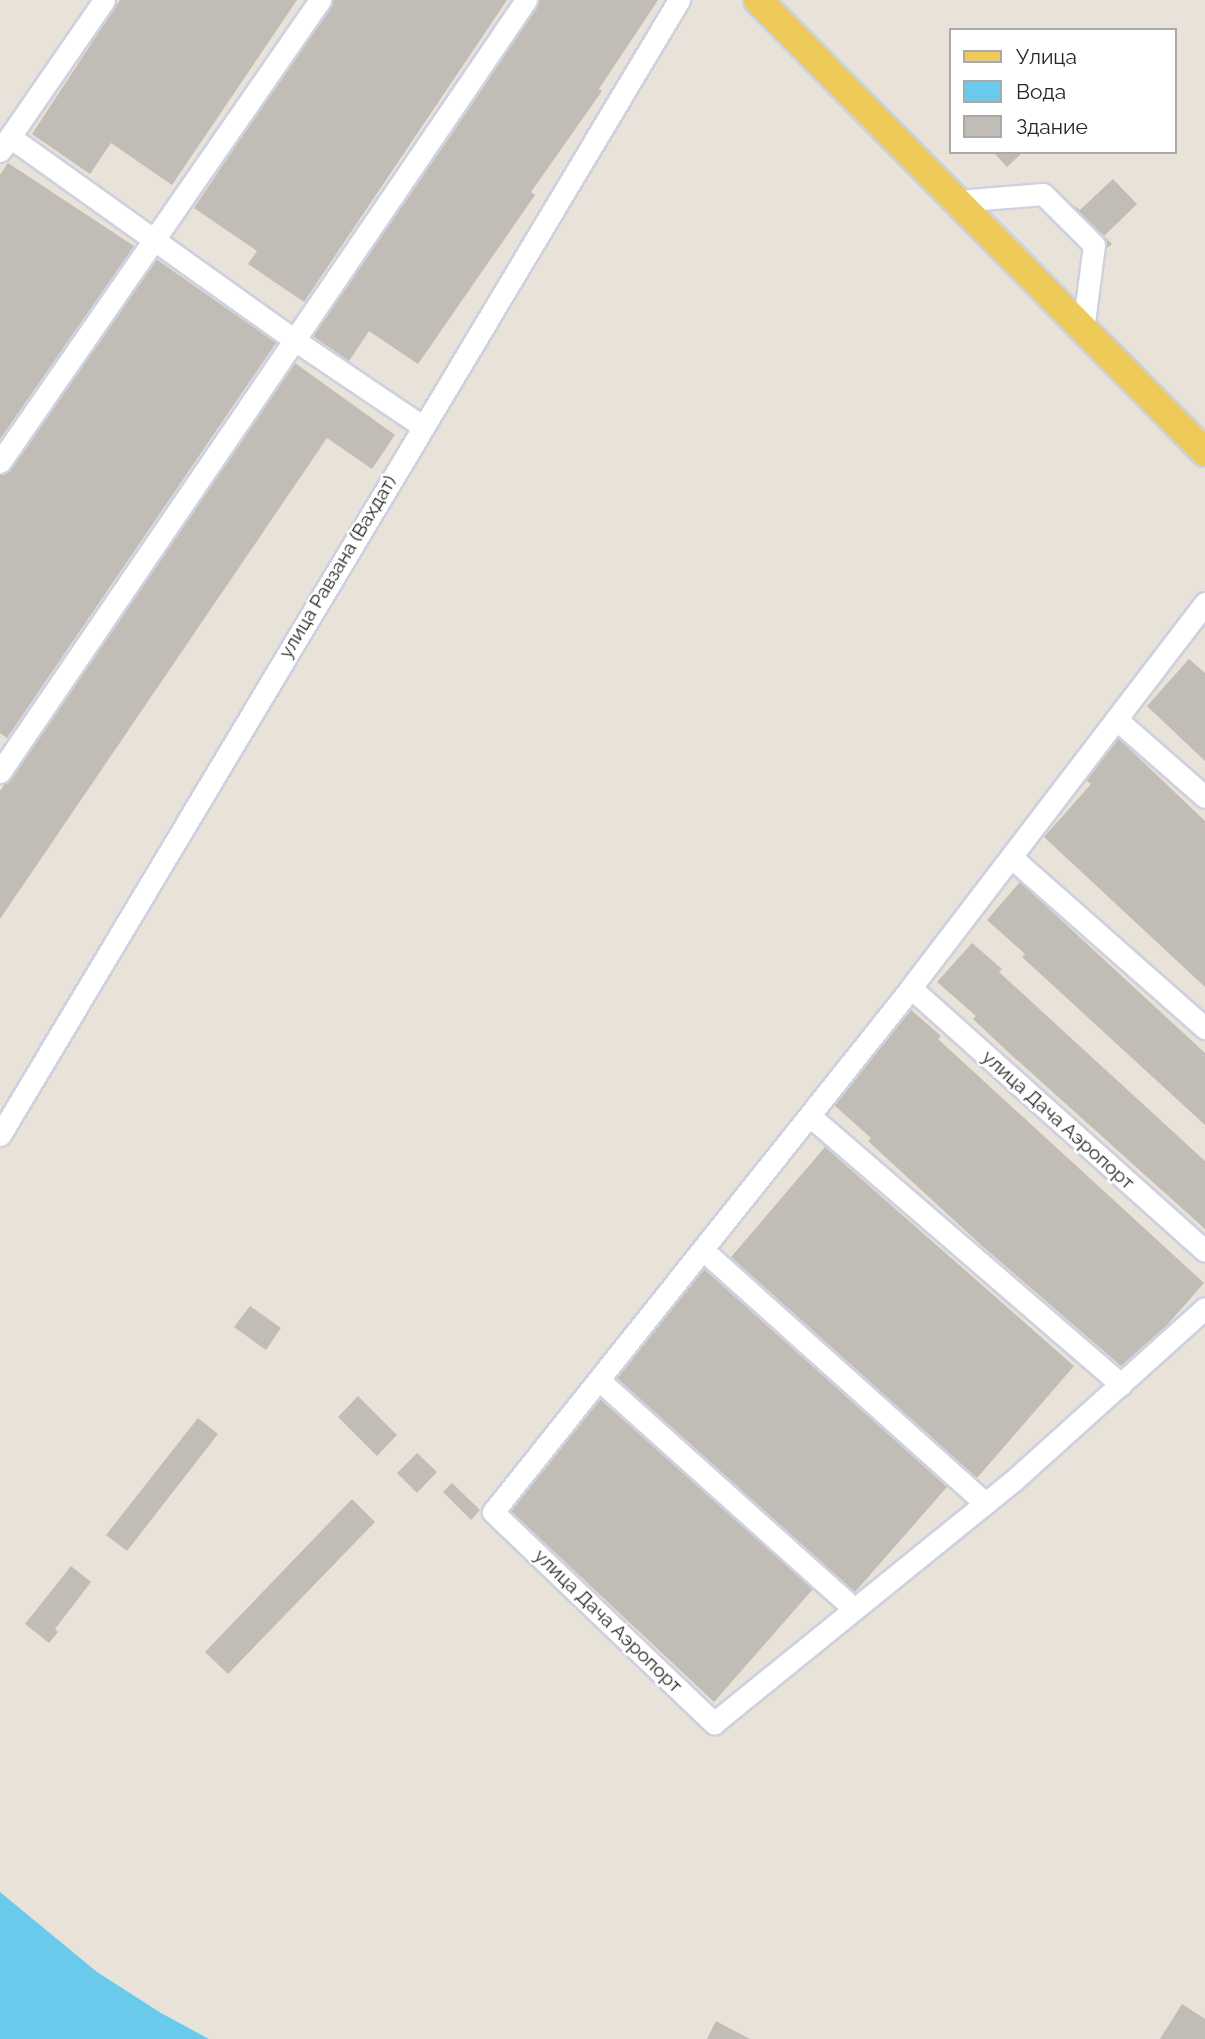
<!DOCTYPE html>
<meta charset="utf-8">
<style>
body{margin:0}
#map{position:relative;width:1205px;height:2039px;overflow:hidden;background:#e9e2d8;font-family:Raleway,sans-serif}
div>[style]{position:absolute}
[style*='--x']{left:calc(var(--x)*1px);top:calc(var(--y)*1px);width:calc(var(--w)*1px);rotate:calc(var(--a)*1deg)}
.water>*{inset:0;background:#6acaec}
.building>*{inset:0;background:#c1bcb5}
.roads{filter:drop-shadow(2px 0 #cdd1e0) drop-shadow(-2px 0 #cdd1e0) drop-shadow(0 2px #cdd1e0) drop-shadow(0 -2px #cdd1e0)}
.minor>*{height:21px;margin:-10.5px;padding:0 10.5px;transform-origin:10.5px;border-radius:10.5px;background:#fff}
.major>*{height:28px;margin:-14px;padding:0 14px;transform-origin:14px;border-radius:14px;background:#eecb58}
span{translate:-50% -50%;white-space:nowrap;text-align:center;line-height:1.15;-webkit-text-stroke:5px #fff;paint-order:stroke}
.street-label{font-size:19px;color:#272727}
.legend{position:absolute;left:949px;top:28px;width:228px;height:126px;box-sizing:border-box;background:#fff;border:2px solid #a9a9a9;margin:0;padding:9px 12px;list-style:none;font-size:21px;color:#272727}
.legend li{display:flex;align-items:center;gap:14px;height:35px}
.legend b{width:35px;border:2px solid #a9a9a9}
</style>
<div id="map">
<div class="water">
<div style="clip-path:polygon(0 1892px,97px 1972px,161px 2013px,209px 2039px,0 2039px)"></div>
</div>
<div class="building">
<div style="clip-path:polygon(120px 0,297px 0,172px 185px,111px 143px,90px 174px,32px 134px)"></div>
<div style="clip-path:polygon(334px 0,507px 0,304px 302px,248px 264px,257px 251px,194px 208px)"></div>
<div style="clip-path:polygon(540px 0,658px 0,599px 89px,602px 91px,531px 192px,535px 195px,418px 364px,369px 331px,349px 361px,313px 336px,473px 103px)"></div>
<div style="clip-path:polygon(993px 152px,1023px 152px,1007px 167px)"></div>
<div style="clip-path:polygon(8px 163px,134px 246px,0 439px,0 175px)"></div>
<div style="clip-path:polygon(1113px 179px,1137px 204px,1104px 236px,1112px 244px,1107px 248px,1104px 236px,1069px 202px,1080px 210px)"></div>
<div style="clip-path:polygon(156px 259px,276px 343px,7px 738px,0 733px,0 475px,11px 469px)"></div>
<div style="clip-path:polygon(295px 363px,395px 435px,372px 469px,327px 438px,0 919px,0 791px)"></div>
<div style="clip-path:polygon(1189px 659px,1205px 673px,1205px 761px,1147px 706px)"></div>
<div style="clip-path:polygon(1118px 738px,1205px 821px,1205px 987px,1044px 837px,1091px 784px,1086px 780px)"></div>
<div style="clip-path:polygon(1020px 882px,1205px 1053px,1205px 1125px,1022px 957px,1025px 954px,987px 920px)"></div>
<div style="clip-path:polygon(972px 943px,1002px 969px,999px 972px,1205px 1161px,1205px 1229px,1007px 1051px,973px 1019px,976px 1016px,937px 982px)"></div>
<div style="clip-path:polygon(911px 1010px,941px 1036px,938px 1039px,1204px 1283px,1167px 1325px,1121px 1366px,981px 1245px,868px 1141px,871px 1138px,834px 1105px)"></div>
<div style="clip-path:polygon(825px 1147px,1074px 1366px,977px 1478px,731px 1257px)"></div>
<div style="clip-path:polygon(704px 1269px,947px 1487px,855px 1592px,617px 1378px)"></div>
<div style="clip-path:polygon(250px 1306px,281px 1328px,266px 1350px,234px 1327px)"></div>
<div style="clip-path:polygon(358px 1396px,397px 1435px,377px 1456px,338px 1417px)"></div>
<div style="clip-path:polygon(600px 1399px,813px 1589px,714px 1702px,511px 1511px)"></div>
<div style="clip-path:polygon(198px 1418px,218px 1434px,127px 1551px,106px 1535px)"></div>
<div style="clip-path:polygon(417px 1453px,437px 1472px,417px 1493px,397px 1473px)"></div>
<div style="clip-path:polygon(452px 1483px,480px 1510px,471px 1520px,443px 1492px)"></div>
<div style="clip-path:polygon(352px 1499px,375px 1522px,228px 1674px,205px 1652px)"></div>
<div style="clip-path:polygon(71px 1566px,91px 1582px,55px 1629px,58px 1632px,49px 1643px,25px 1624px)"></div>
<div style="clip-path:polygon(1182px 2004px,1205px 2019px,1205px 2039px,1160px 2039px)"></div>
<div style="clip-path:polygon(716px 2021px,750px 2039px,707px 2039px)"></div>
</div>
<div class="roads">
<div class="minor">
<div style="--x:10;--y:137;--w:351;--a:35.5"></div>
<div style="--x:296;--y:341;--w:152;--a:34"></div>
<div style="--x:0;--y:151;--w:183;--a:-55.4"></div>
<div style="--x:958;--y:201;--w:85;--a:-4.7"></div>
<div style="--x:1043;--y:194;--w:72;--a:45"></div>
<div style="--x:1094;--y:245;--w:86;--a:97.4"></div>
<div style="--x:0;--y:462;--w:562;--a:-55.29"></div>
<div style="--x:1205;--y:603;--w:484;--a:127.4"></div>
<div style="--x:911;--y:988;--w:670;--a:128.58"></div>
<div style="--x:493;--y:1512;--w:306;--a:43.7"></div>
<div style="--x:714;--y:1723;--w:385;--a:-39"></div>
<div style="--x:1013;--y:1481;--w:258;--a:-42"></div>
<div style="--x:1116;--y:719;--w:118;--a:41.2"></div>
<div style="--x:0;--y:772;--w:934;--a:-55.73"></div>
<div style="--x:1011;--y:857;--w:259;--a:41.4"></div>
<div style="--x:911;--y:988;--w:394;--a:41.8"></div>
<div style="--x:810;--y:1116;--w:411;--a:40.8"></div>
<div style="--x:0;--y:1135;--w:1323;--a:-59.11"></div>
<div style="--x:703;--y:1250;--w:379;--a:41.9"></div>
<div style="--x:599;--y:1380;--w:343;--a:41.9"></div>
</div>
<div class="major">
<div style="--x:758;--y:0;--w:636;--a:45.32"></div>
</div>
</div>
<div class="street-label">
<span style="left:338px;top:567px;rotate:-59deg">улица Равзана (Вахдат)</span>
<span style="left:1058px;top:1120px;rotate:42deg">улица Дача Аэропорт</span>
<span style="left:608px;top:1621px;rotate:44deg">улица Дача Аэропорт</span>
</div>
<ul class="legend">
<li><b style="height:9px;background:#eecb58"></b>Улица</li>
<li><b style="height:19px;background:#6acaec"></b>Вода</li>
<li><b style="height:19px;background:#c1bcb5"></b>Здание</li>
</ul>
</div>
